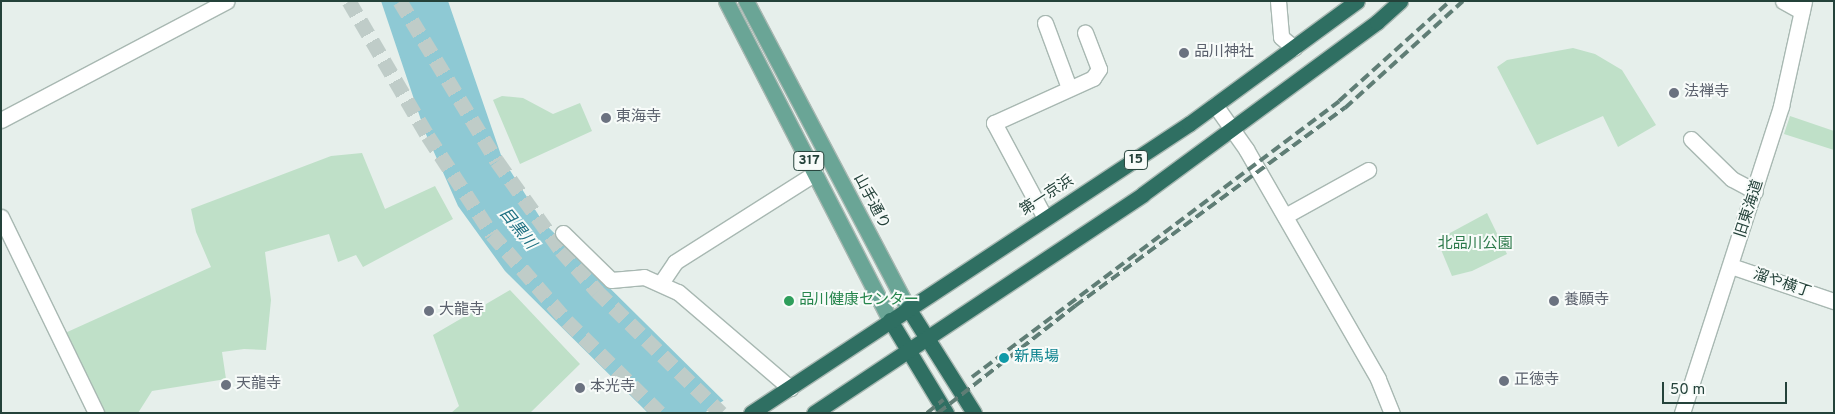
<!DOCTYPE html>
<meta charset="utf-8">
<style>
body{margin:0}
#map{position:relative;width:1835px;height:414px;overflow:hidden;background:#e6efeb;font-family:Overpass,"Noto Sans JP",sans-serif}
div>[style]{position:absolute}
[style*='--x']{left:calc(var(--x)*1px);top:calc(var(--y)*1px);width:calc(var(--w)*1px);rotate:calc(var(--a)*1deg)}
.green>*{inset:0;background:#bfe0c8}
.water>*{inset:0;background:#8ec9d4}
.pier>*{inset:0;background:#e6efeb}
.highway-tunnel>*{height:15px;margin-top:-7.5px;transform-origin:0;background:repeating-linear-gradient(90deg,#bfccc8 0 15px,transparent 0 23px)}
.roads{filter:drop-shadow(1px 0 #a8b8b2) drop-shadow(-1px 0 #a8b8b2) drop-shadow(0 1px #a8b8b2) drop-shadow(0 -1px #a8b8b2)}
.minor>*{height:15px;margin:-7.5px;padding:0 7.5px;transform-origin:7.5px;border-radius:7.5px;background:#fff}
.major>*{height:15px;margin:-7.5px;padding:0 7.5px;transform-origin:7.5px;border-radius:7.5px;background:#6aa596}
.highway>*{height:15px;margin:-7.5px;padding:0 7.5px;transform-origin:7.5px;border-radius:7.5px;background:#2f6f62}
.rail>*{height:4px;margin-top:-2px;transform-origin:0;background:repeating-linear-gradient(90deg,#5f7d75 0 10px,transparent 0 15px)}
.dots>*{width:14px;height:14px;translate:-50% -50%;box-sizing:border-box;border:2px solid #f7fbf9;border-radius:50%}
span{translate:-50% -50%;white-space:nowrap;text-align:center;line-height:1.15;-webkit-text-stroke:4px #f7fbf9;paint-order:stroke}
.shield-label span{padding:1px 4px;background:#f7fbf9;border:1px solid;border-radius:4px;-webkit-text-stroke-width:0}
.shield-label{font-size:14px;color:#24423a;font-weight:700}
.worship-label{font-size:15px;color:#5b616d}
.left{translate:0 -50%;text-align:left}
.street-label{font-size:15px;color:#24423a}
.park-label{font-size:15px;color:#2d7a4b}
.leisure-label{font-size:15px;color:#27864d}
.culture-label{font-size:15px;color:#0d838f}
.water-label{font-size:16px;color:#1c6f80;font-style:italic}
.frame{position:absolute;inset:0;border:2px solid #24423a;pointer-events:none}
.scale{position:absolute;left:1662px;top:382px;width:125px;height:22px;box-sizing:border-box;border:2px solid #24423a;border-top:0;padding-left:6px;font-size:15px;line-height:18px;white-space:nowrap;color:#24423a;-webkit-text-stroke:4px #f7fbf9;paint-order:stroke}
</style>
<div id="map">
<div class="green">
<div style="clip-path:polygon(1573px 48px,1595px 54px,1622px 70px,1656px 125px,1618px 147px,1603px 116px,1537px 145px,1497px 67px,1507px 60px)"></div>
<div style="clip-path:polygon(502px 96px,523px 98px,553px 114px,580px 103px,592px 131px,520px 164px,493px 100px)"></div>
<div style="clip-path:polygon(1790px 116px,1834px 131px,1834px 150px,1784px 134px)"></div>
<div style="clip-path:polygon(362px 153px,385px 209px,435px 186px,453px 219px,363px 267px,356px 255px,338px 262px,329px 234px,265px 252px,271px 300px,266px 350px,244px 349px,222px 352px,226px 379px,152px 391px,138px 413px,106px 413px,65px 333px,211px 267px,196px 232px,191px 209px,331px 156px)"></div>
<div style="clip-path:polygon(1487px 213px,1507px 254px,1472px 271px,1452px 276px,1437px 240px)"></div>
<div style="clip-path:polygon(510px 290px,580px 364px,530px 413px,451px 413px,459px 406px,433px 335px)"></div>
</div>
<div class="water">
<div style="clip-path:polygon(381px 1px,448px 1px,502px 158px,543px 222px,736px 413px,648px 413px,505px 271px,458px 206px,425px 132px)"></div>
</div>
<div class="pier">
<div style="clip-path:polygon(726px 399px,738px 413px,704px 413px)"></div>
</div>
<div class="highway-tunnel">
<div style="--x:349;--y:1;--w:156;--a:59.7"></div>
<div style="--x:428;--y:136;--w:117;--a:56.9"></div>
<div style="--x:492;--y:234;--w:115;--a:49.2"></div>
<div style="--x:567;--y:321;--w:131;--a:44.7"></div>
<div style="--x:400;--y:1;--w:187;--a:58.8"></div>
<div style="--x:497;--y:161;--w:110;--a:54.3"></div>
<div style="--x:561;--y:250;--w:55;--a:48.7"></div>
<div style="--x:597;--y:291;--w:174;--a:44.5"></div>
</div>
<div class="roads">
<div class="minor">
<div style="--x:1278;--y:1;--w:36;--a:85"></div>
<div style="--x:1281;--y:37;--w:17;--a:40"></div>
<div style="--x:1783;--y:1;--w:21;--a:29"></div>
<div style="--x:1045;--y:23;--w:69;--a:69.7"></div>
<div style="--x:1215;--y:105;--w:54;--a:54.8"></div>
<div style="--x:1246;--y:149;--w:265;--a:60.1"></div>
<div style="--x:1378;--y:379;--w:37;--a:68"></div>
<div style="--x:1;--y:120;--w:255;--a:-27.8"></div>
<div style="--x:1691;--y:139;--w:57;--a:44.3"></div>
<div style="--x:1732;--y:179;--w:26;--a:28"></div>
<div style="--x:1285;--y:216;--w:95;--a:-29"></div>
<div style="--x:1;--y:217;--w:218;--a:64.1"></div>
<div style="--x:1045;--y:218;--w:108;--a:-118.2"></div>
<div style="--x:994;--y:123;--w:109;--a:-24.4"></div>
<div style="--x:1093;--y:78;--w:11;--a:-56"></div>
<div style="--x:1099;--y:69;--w:39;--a:-111"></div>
<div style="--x:563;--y:233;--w:67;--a:44.4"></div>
<div style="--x:611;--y:280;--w:33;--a:-5"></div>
<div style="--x:644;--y:277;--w:37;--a:24"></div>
<div style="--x:678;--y:292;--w:148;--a:40.6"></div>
<div style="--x:1731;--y:266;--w:109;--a:18.8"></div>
<div style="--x:661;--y:283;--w:25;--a:-56"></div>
<div style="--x:675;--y:262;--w:166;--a:-32.4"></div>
<div style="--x:1682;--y:413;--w:323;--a:-72.1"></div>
<div style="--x:1781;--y:106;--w:107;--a:-77.6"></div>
</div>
<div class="major">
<div style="--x:726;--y:1;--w:359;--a:62.8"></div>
<div style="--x:746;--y:1;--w:347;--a:62.2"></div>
</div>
<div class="highway">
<div style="--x:908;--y:308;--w:124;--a:57.8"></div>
<div style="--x:890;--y:320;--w:109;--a:58.9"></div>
<div style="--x:751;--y:413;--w:525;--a:-33.42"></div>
<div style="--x:1189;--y:124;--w:208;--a:-36.2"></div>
<div style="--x:814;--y:413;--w:395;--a:-33.6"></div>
<div style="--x:1143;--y:194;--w:290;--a:-36.3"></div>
<div style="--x:1377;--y:22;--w:31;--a:-42"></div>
</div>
</div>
<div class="rail">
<div style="--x:972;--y:377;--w:459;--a:-36.9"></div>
<div style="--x:1339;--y:101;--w:149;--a:-42"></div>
<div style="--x:927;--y:413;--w:21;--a:-39"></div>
<div style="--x:938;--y:413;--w:174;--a:-38"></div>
<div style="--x:1075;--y:306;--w:335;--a:-36.3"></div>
<div style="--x:1345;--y:108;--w:159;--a:-42.2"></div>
</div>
<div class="dots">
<div style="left:1184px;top:53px;background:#6b7280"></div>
<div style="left:1674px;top:93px;background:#6b7280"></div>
<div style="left:606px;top:118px;background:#6b7280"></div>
<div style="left:789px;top:301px;background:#2e9e5b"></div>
<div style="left:1554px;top:301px;background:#6b7280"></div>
<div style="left:429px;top:311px;background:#6b7280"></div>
<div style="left:1004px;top:358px;background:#0f9aa8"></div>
<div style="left:1504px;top:381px;background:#6b7280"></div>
<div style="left:226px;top:385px;background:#6b7280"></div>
<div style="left:580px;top:388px;background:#6b7280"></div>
</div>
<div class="shield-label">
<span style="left:1136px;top:160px">15</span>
<span style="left:809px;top:161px">317</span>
</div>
<div class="worship-label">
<span class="left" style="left:1194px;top:53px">品川神社</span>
<span class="left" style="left:1684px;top:93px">法禅寺</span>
<span class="left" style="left:616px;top:118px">東海寺</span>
<span class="left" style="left:1564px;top:301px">養願寺</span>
<span class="left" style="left:439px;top:311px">大龍寺</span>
<span class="left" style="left:1514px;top:381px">正徳寺</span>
<span class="left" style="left:236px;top:385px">天龍寺</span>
<span class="left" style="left:590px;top:388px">本光寺</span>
</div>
<div class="street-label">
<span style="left:1047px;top:196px;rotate:-33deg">第一京浜</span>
<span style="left:871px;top:202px;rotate:62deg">山手通り</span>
<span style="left:1750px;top:209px;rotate:-72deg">旧東海道</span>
<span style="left:1782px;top:284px;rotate:19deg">溜や横丁</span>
</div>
<div class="park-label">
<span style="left:1475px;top:245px">北品川公園</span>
</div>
<div class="leisure-label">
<span class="left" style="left:799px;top:301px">品川健康センター</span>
</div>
<div class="culture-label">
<span class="left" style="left:1014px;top:358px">新馬場</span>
</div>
<div class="water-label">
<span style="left:517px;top:229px;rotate:51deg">目黒川</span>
</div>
<div class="frame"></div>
<div class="scale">50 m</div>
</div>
